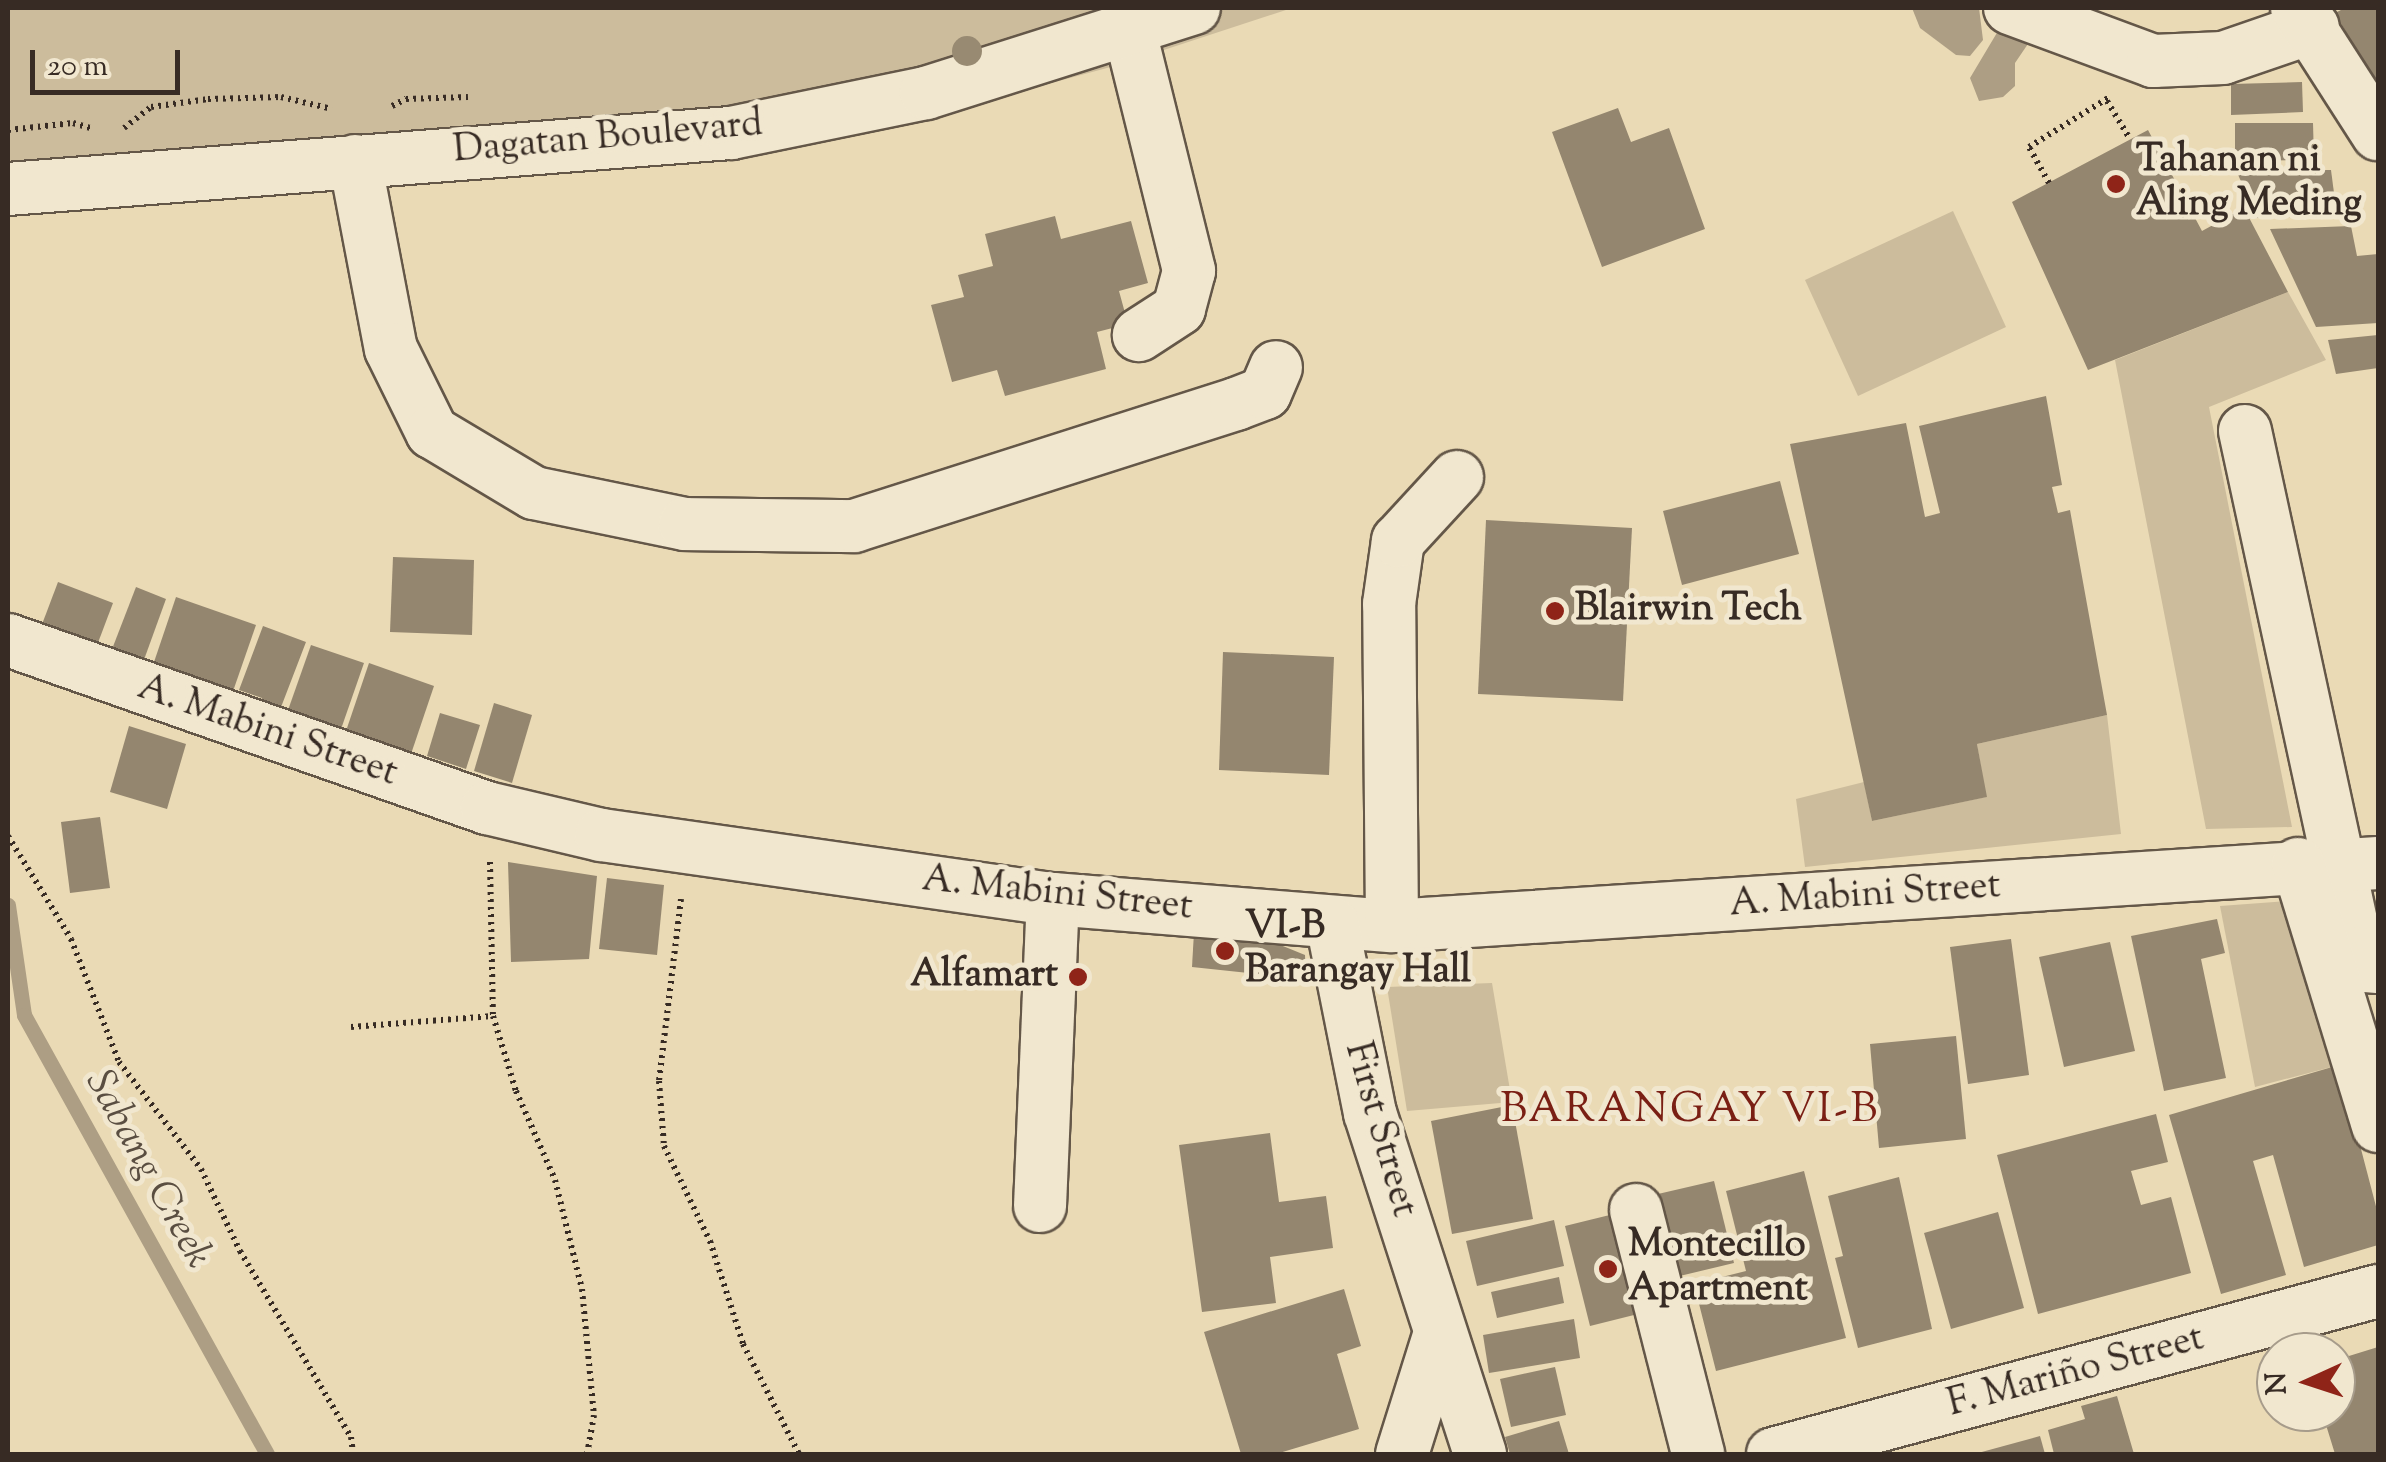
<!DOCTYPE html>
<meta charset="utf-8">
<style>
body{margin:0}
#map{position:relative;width:2386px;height:1462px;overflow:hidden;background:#eadab5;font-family:"Sorts Mill Goudy",serif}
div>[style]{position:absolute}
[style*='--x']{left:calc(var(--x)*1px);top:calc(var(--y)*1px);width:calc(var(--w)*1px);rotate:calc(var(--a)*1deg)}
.green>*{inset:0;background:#ccbc9c}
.water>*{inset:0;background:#ad9e84}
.stream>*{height:15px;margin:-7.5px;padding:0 7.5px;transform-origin:7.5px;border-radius:7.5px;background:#ad9e84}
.building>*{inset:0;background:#94866f}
.path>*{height:6px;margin-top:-3px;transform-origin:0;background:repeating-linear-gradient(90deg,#372b24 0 2.5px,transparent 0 7.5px)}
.roads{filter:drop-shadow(2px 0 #645748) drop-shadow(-2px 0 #645748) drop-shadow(0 2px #645748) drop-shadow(0 -2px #645748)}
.minor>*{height:52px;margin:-26px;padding:0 26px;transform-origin:26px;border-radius:26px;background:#f1e7cf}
.trees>*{width:30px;height:30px;margin:-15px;border-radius:50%;background:#988a72}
.dots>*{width:28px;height:28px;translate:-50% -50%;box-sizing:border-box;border:5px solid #f1e7cf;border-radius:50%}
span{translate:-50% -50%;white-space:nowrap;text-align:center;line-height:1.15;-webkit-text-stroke:10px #f1e7cf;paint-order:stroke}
.street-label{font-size:38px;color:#372b24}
.poi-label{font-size:38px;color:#372b24;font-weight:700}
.left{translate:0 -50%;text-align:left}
.right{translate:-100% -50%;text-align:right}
.water-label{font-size:40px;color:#5a4e41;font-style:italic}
.quarter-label{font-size:42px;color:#7a1f14;letter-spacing:2.5px}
.frame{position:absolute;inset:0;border:10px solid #372b24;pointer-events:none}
.north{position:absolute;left:2256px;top:1332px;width:100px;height:100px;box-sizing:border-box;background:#f1e7cf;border:2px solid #a79c8b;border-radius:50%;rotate:267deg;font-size:28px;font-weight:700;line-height:40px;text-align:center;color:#372b24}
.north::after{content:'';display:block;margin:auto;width:35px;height:45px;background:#8f2418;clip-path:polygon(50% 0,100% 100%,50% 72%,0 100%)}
.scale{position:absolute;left:30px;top:50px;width:150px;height:45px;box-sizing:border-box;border:5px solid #372b24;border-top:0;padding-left:12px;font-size:30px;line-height:35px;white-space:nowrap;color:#372b24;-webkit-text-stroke:8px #f1e7cf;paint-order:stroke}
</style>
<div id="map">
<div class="green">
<div style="clip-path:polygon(8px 8px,1292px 8px,1118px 65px,928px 116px,8px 191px)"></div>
<div style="clip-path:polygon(1953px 211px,2006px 327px,1858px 396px,1805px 280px)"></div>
<div style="clip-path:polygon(2288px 292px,2326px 360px,2209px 407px,2292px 827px,2206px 829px,2115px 360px)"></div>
<div style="clip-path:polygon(2107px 715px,2121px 834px,1805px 867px,1796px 799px,1864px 782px,1872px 821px,1986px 797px,1977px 744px)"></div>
<div style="clip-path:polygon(2289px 901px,2339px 1065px,2255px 1087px,2220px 906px)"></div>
<div style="clip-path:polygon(1492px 983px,1512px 1102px,1407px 1111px,1387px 987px)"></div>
</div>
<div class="water">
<div style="clip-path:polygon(1912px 8px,1979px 8px,1983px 40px,1970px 56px,1956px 55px,1920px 28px)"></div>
<div style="clip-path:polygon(2001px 26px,2036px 32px,2015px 63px,2015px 86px,2003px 97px,1979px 101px,1970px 78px)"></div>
</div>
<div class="stream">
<div style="--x:8;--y:905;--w:111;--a:81.7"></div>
<div style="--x:24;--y:1015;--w:502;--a:61.03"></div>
</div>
<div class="building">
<div style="clip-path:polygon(2345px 8px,2378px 8px,2378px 88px,2335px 13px)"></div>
<div style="clip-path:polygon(2302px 82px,2303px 112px,2231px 115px,2231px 84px)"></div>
<div style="clip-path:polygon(1618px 108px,1631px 142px,1669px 128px,1705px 229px,1602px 267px,1552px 132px)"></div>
<div style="clip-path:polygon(2235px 123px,2313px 123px,2314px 160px,2235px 161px)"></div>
<div style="clip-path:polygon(2148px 130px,2202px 231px,2244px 208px,2288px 292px,2088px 370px,2012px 202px)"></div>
<div style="clip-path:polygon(2236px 170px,2331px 170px,2337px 216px,2257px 218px)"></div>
<div style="clip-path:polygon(1055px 216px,1061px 239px,1131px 221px,1148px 283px,1119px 291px,1128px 324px,1097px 332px,1106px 369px,1005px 396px,997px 370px,952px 382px,931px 305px,964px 297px,958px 275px,993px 266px,985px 234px)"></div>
<div style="clip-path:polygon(2351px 226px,2357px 256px,2378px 254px,2378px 323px,2316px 327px,2270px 229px)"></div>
<div style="clip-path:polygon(2378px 335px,2378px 368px,2336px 374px,2328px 340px)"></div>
<div style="clip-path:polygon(2046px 396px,2062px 485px,2052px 487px,2058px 513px,2070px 510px,2107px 715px,1977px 744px,1987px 797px,1872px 821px,1790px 444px,1906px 423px,1925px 517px,1940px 513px,1919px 426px)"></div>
<div style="clip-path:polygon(1780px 481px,1799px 554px,1682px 585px,1663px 511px)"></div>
<div style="clip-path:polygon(1486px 520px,1632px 528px,1623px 701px,1478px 694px)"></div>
<div style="clip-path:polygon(393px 557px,474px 560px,472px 635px,390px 632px)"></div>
<div style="clip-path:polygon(58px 582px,113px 603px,96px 648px,41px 627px)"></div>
<div style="clip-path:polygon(136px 587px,166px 599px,141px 668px,109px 657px)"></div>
<div style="clip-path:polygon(176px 597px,256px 625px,231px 697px,152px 668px)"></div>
<div style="clip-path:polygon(263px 626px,306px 642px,278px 715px,258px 707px,262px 698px,239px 690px)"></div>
<div style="clip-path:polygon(311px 645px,364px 663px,340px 732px,287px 713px)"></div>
<div style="clip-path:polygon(1223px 652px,1334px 657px,1329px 775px,1219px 770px)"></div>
<div style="clip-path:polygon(369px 663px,434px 686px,411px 754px,346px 731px)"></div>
<div style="clip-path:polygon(494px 703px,532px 715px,512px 783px,474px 771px)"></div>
<div style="clip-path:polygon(440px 713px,480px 725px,466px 769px,427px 756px)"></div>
<div style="clip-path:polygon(129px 726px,186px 744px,167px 809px,110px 792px)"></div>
<div style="clip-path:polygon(100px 817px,110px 888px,70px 893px,61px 822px)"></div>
<div style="clip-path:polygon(508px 862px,597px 876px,589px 959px,511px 962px)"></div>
<div style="clip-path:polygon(607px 878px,664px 885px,657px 955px,599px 949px)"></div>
<div style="clip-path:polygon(2217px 919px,2225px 953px,2201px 959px,2226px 1078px,2164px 1091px,2131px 936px)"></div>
<div style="clip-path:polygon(1194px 932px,1258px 936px,1305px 955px,1306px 979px,1192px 967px)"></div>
<div style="clip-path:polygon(2011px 939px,2029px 1075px,1968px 1084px,1950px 947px)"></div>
<div style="clip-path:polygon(2110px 942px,2135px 1051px,2064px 1067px,2039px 957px)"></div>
<div style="clip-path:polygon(1956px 1036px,1966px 1139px,1879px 1148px,1870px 1044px)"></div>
<div style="clip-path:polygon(2339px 1065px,2378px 1214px,2378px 1245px,2304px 1267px,2273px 1155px,2253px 1161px,2286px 1275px,2221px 1294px,2169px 1115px)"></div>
<div style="clip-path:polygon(1512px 1105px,1533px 1219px,1452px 1234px,1431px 1121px)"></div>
<div style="clip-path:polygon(2156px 1114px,2168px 1162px,2131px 1171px,2141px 1205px,2171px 1197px,2191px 1273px,2038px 1314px,1997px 1155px)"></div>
<div style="clip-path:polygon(1270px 1133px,1279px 1202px,1326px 1196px,1333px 1248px,1270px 1257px,1276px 1303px,1202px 1312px,1179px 1145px)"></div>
<div style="clip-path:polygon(1804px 1171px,1846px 1338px,1716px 1371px,1694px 1284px,1746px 1271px,1726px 1191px)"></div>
<div style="clip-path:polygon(1899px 1177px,1932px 1329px,1858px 1348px,1835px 1258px,1843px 1256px,1828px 1196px)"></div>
<div style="clip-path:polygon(1714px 1181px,1734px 1263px,1663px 1280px,1645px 1197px)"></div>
<div style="clip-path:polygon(1626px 1211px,1650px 1311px,1590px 1326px,1565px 1226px)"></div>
<div style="clip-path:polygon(1998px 1212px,2024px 1308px,1951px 1329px,1924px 1233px)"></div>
<div style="clip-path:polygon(1554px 1220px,1564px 1266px,1477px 1286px,1466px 1241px)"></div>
<div style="clip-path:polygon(1559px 1277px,1564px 1303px,1497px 1318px,1491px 1292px)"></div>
<div style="clip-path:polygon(1344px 1289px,1361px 1346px,1337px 1354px,1359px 1429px,1276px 1454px,1241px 1454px,1204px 1332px)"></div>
<div style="clip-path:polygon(1574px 1319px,1580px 1358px,1489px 1373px,1483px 1335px)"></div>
<div style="clip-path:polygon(2378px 1347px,2378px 1454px,2335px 1454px,2322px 1412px,2336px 1412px,2336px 1360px)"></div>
<div style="clip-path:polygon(1555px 1367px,1566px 1415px,1511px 1427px,1500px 1379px)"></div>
<div style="clip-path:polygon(2117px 1396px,2134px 1454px,2054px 1454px,2048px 1430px,2085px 1419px,2081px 1406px)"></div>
<div style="clip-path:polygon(1559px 1421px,1569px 1454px,1510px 1454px,1505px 1437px)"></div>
<div style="clip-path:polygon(2040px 1436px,2045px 1454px,1978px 1454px,1978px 1453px)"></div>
</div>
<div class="path">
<div style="--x:2107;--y:101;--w:44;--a:58.8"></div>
<div style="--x:392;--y:106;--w:16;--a:-27"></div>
<div style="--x:406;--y:99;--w:62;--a:-1.8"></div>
<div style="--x:124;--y:128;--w:34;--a:-38"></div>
<div style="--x:151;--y:107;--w:58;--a:-8"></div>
<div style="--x:208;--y:99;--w:73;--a:-1.6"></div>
<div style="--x:281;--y:97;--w:52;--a:13.2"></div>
<div style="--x:8;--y:130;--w:65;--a:-6.1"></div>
<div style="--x:73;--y:123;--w:22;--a:16"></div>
<div style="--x:2049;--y:183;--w:41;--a:-119.1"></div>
<div style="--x:2029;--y:147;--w:93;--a:-31.8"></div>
<div style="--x:8;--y:836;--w:121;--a:58.5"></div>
<div style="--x:71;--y:939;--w:132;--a:68.7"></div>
<div style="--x:119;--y:1062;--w:135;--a:52.5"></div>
<div style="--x:201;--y:1169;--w:91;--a:64.6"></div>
<div style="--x:240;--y:1251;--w:217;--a:59.2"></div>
<div style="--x:351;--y:1437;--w:17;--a:83"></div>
<div style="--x:490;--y:862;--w:154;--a:88.9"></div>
<div style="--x:493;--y:1016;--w:78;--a:73"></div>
<div style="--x:516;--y:1091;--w:97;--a:66.3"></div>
<div style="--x:555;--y:1180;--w:112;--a:76.1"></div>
<div style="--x:582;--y:1289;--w:127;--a:84.6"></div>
<div style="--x:594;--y:1415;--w:40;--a:100"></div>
<div style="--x:681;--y:899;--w:183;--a:96.9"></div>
<div style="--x:659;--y:1081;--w:65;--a:85.6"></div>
<div style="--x:664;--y:1146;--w:106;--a:64.2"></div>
<div style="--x:710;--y:1241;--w:108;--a:72.2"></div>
<div style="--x:743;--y:1344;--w:123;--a:63"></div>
<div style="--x:351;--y:1027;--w:142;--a:-4.4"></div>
</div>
<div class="roads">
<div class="minor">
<div style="--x:2010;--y:8;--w:153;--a:20.3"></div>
<div style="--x:2153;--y:61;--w:70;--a:-2.5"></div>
<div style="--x:2223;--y:58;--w:95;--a:-19"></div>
<div style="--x:2297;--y:8;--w:150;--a:57.3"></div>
<div style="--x:1130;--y:32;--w:246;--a:76.1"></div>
<div style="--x:1189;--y:271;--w:39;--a:105"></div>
<div style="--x:1179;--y:309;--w:48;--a:147"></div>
<div style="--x:355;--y:161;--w:191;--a:79.2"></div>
<div style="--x:391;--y:349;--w:93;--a:63.7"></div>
<div style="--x:432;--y:432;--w:119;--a:30.9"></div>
<div style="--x:534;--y:493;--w:154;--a:11.6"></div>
<div style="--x:685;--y:524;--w:169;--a:0.7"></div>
<div style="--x:854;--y:526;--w:401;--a:-17.7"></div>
<div style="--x:1236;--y:404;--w:31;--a:-21"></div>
<div style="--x:1265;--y:393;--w:28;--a:-67"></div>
<div style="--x:8;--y:189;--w:725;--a:-4.43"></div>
<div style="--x:731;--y:133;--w:199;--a:-11.6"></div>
<div style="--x:926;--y:93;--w:281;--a:-17.6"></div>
<div style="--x:2245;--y:431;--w:534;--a:77.79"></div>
<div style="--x:2358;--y:953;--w:15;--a:58"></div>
<div style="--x:2366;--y:966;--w:12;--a:5"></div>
<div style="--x:8;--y:640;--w:508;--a:19.33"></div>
<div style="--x:487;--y:808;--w:117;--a:13.3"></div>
<div style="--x:601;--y:835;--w:457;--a:8.1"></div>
<div style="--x:1053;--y:899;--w:340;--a:4.6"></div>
<div style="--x:1392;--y:926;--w:988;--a:-3.66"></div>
<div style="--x:2298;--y:864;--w:274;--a:73"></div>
<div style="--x:1332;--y:923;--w:194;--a:78.7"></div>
<div style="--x:1370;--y:1113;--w:358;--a:72.1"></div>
<div style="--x:1392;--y:926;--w:322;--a:-90.5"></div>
<div style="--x:1389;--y:604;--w:64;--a:-81.9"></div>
<div style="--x:1398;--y:541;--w:87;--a:-47.3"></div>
<div style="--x:1040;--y:1206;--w:307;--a:-87.6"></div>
<div style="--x:1636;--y:1210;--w:252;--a:75.7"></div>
<div style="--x:1402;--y:1454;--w:127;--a:-72.6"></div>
<div style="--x:1773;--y:1454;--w:627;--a:-15.08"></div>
</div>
</div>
<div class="trees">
<div style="left:967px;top:51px"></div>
</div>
<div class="dots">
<div style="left:2116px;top:184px;background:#8f2418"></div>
<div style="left:1555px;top:611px;background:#8f2418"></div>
<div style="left:1225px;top:951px;background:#8f2418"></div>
<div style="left:1078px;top:977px;background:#8f2418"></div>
<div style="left:1608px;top:1269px;background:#8f2418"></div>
</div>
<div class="street-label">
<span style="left:608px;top:139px;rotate:-5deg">Dagatan Boulevard</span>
<span style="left:267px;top:732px;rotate:19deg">A. Mabini Street</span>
<span style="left:1057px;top:895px;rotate:6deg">A. Mabini Street</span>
<span style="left:1865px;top:897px;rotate:-4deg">A. Mabini Street</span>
<span style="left:1379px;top:1130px;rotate:74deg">First Street</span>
<span style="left:2076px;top:1373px;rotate:-15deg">F. Mariño Street</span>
</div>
<div class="poi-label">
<span class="left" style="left:2136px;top:184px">Tahanan ni<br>Aling Meding</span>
<span class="left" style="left:1575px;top:611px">Blairwin Tech</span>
<span class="left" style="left:1245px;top:951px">VI-B<br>Barangay Hall</span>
<span class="right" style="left:1058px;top:977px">Alfamart</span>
<span class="left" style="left:1628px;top:1269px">Montecillo<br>Apartment</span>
</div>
<div class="water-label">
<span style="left:147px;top:1170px;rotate:61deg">Sabang Creek</span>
</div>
<div class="quarter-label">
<span style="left:1690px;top:1111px">BARANGAY VI-B</span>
</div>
<div class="frame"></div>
<div class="north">N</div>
<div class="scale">20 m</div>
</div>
